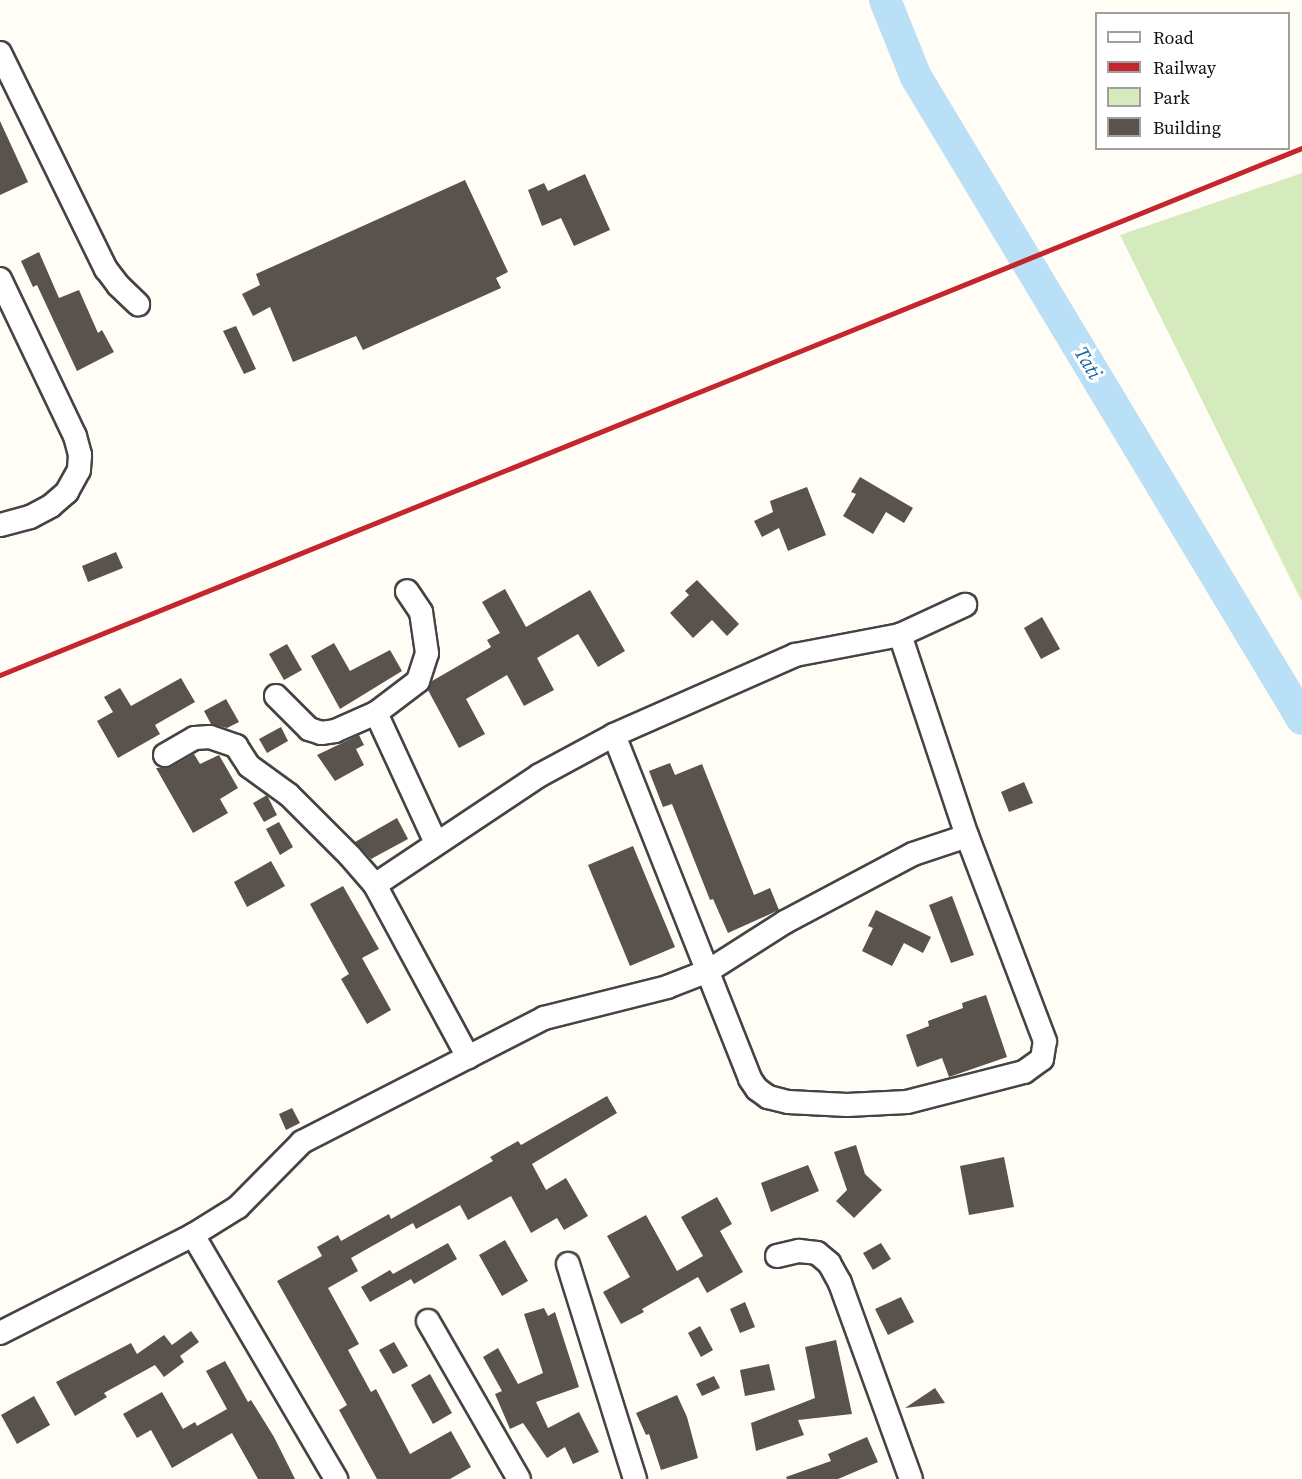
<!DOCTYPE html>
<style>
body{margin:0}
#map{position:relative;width:1302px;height:1479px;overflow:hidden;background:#fffdf5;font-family:"Source Serif 4",serif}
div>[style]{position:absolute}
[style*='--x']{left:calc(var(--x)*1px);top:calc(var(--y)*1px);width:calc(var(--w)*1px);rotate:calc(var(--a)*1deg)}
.green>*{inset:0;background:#d5ebbd}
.river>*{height:32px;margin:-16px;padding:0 16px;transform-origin:16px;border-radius:16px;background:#b9e0f7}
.building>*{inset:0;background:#5a524d}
.roads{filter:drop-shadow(2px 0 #444) drop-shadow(-2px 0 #444) drop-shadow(0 2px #444) drop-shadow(0 -2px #444)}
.minor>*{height:22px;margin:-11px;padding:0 11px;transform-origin:11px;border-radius:11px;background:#fff}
.rail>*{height:4.5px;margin:-2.25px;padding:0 2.25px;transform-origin:2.25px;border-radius:2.25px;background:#c4262e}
span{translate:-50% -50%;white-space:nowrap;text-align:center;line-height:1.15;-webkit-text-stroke:6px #fff;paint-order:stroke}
.water-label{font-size:20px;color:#1768a6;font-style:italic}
.legend{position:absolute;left:1095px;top:12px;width:195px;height:138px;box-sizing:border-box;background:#fff;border:2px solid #a0a0a0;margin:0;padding:8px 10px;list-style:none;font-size:18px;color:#111}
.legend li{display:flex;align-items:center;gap:12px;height:30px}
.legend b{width:30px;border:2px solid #a0a0a0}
</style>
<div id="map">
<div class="green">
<div style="clip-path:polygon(1302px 173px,1302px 602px,1120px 235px)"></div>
</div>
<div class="river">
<div style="--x:885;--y:0;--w:83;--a:68.1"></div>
<div style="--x:916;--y:77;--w:749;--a:58.98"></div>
</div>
<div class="building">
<div style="clip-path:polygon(0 121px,28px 182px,0 195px)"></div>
<div style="clip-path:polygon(585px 174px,610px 230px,574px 246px,561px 218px,542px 226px,528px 190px,544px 183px,548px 191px)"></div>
<div style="clip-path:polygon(465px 180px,508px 272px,496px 278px,501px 288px,363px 350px,356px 336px,293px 362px,270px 307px,253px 316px,242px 294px,260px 285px,256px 274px)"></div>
<div style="clip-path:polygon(39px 252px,59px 298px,79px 290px,98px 333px,102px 330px,114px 352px,77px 371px,37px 285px,33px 287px,21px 261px)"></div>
<div style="clip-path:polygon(236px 326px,256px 369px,244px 374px,223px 331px)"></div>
<div style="clip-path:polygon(860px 477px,913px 508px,904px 523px,886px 512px,873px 534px,843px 516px,856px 494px,851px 492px)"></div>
<div style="clip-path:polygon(807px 487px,826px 535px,788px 551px,779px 528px,762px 537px,754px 521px,773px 512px,770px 501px)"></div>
<div style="clip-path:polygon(116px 552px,123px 568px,88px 582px,82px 566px)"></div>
<div style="clip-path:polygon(697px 580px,739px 624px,727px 636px,712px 620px,693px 638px,670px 613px,689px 595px,685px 591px)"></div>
<div style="clip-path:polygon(505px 589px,526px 627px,590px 590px,625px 651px,598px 667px,578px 634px,537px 658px,554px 690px,524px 706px,507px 675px,466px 699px,485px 734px,459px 748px,428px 690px,432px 681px,491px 647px,487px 640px,500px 633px,482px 602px)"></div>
<div style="clip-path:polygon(1042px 617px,1060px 649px,1041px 659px,1024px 628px)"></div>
<div style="clip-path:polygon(334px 643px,350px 671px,390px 650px,402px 671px,340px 709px,311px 656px)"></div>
<div style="clip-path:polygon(287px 644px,302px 670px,284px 680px,269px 654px)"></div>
<div style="clip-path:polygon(181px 678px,195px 702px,155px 725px,160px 734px,118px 758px,97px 721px,113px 712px,104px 697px,120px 688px,131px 706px)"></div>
<div style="clip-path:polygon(226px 699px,239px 722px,227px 728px,211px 724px,204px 711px)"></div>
<div style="clip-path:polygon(281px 727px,288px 741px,267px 753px,259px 739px)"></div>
<div style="clip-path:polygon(359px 735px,364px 745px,356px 749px,364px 765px,335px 781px,317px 755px)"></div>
<div style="clip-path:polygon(194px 754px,200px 764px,219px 755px,238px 788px,220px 799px,228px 813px,193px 833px,156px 768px,171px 767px)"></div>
<div style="clip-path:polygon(670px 763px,675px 775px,702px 764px,754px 895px,770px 888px,779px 910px,728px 933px,713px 899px,710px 900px,672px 804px,663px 807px,649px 771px)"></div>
<div style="clip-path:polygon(1024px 782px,1033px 803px,1009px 812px,1001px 792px)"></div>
<div style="clip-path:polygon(267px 795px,277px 815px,264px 822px,253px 803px)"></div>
<div style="clip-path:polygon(397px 818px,408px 839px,371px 859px,355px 842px)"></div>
<div style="clip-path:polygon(279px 822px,293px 847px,280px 855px,266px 829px)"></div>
<div style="clip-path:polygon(633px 846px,675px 947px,630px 966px,588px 865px)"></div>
<div style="clip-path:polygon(271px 861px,285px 886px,247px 907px,234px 882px)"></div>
<div style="clip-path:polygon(343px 886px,379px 949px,362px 958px,391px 1010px,367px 1024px,341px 979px,349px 974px,310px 904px)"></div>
<div style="clip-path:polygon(952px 896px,974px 955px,951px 963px,929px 905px)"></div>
<div style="clip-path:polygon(876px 910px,931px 937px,923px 953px,904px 943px,892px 966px,862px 951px,873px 928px,868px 926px)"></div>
<div style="clip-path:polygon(986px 995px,1007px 1057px,949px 1077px,942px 1058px,917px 1067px,906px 1035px,929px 1026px,928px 1021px,963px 1008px,962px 1003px)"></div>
<div style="clip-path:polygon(607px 1096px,617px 1113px,532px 1164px,546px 1190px,566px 1178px,588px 1216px,564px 1230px,557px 1218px,531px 1233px,511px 1196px,468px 1220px,460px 1205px,416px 1229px,413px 1223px,351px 1258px,358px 1271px,328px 1288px,359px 1344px,348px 1350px,371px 1392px,376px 1389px,410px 1454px,451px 1431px,471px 1467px,450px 1479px,377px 1479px,339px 1410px,347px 1405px,277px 1281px,322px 1256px,317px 1247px,338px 1235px,341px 1241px,389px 1214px,391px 1219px,493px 1161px,490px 1157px,518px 1141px,521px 1145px)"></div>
<div style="clip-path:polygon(292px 1108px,300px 1123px,286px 1130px,279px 1114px)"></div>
<div style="clip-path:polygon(856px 1145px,865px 1174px,882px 1190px,854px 1218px,836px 1201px,847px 1190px,834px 1152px)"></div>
<div style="clip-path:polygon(1004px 1157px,1014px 1207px,969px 1215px,960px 1166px)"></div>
<div style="clip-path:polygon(808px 1165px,819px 1191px,771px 1212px,761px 1183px)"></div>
<div style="clip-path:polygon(717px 1197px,732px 1224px,720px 1231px,743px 1272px,707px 1293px,698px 1277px,642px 1309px,644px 1312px,621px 1324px,603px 1292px,630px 1277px,607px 1236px,646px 1215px,677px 1271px,703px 1256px,681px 1217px)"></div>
<div style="clip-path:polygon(505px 1240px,528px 1281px,502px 1296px,479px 1255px)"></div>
<div style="clip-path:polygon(448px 1243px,457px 1259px,414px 1284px,411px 1279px,370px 1302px,361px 1287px,390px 1270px,393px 1274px)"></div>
<div style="clip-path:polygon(881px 1243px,891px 1259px,873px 1270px,863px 1253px)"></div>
<div style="clip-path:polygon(901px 1297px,914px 1322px,888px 1335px,875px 1309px)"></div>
<div style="clip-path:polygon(745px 1302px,755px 1327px,740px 1333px,730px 1309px)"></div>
<div style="clip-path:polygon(544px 1308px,548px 1316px,555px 1312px,579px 1387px,536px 1402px,548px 1428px,579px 1412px,599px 1452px,573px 1464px,565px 1447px,547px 1458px,523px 1423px,510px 1429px,495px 1394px,502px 1391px,483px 1357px,498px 1348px,518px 1384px,543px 1373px,524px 1314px)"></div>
<div style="clip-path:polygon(700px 1326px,713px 1350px,701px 1357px,688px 1333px)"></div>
<div style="clip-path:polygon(191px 1331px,199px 1342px,180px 1356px,184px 1362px,164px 1377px,155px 1365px,104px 1393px,107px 1397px,75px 1416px,56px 1382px,131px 1343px,137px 1354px,164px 1335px,172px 1345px)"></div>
<div style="clip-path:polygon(836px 1340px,852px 1414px,798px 1420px,804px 1435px,756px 1451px,751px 1423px,815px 1398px,805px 1347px)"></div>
<div style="clip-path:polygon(394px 1342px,408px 1366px,393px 1374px,379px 1350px)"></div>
<div style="clip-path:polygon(225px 1361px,248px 1402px,251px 1400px,274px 1437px,295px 1479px,258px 1479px,232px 1433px,172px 1468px,151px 1430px,137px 1438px,123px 1414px,162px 1392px,183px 1429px,195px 1422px,197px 1426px,227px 1409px,206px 1371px)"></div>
<div style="clip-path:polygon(769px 1364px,775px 1390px,745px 1396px,740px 1370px)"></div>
<div style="clip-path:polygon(430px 1374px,452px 1413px,433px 1424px,411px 1385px)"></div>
<div style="clip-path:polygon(714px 1376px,720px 1388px,702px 1396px,696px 1384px)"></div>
<div style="clip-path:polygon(935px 1388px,945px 1403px,905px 1408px)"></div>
<div style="clip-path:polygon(677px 1395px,687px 1417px,698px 1458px,661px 1470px,649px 1434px,646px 1435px,636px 1413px)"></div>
<div style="clip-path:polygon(34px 1396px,50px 1425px,17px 1444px,1px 1415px)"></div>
<div style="clip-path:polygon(867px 1437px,878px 1462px,838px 1479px,787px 1479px,786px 1477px,831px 1461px,828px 1454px)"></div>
</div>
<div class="roads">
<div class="minor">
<div style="--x:0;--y:53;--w:241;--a:63.9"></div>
<div style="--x:106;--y:269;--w:20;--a:53"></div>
<div style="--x:118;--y:285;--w:28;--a:44"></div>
<div style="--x:0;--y:279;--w:174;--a:64.5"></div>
<div style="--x:75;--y:436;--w:20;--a:75"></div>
<div style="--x:80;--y:455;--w:15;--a:94"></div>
<div style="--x:79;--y:470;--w:25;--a:119"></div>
<div style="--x:67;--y:492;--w:21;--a:139"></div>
<div style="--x:51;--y:506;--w:24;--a:152"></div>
<div style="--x:30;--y:517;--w:31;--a:165"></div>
<div style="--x:276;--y:696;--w:47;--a:45"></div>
<div style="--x:309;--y:729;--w:13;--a:18"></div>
<div style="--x:321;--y:733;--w:14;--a:-8"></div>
<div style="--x:335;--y:731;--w:45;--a:-23.7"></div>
<div style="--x:376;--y:713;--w:53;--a:-37.3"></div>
<div style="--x:418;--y:681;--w:29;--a:-72"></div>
<div style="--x:427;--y:653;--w:41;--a:-98.3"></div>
<div style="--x:421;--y:612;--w:25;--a:-124"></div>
<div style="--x:376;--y:713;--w:143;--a:65.2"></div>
<div style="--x:614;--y:735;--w:370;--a:68.4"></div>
<div style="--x:750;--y:1079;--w:12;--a:55"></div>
<div style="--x:757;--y:1089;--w:14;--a:36"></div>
<div style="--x:768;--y:1097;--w:21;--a:14"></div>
<div style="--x:788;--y:1102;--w:59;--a:2.9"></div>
<div style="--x:847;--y:1105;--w:60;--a:-2.9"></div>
<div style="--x:907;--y:1102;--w:121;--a:-14.4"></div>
<div style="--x:1024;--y:1072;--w:22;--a:-36"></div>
<div style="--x:1042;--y:1059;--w:18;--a:-81"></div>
<div style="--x:1045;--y:1041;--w:219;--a:-110.8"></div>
<div style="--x:967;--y:836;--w:212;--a:-108.4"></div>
<div style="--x:165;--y:755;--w:34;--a:-30"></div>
<div style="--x:195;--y:738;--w:15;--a:-4"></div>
<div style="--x:210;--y:737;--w:28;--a:19"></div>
<div style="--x:236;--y:746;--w:24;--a:57"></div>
<div style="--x:249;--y:766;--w:49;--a:35.9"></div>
<div style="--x:289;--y:795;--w:86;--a:45"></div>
<div style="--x:350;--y:856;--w:38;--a:49"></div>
<div style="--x:375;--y:885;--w:196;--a:61.6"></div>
<div style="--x:375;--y:885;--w:198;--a:-33.7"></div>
<div style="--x:540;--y:775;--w:84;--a:-28.4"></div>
<div style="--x:614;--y:735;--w:198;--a:-23.8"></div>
<div style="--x:795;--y:655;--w:107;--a:-10.8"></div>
<div style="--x:900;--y:635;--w:72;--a:-24.8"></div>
<div style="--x:193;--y:1235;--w:283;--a:59.6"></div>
<div style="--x:777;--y:1256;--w:23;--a:-13"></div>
<div style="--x:799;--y:1251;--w:18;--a:6"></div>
<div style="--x:817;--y:1253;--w:16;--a:40"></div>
<div style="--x:829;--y:1263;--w:23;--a:61"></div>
<div style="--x:840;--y:1283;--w:208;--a:70.1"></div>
<div style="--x:568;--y:1264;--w:225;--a:72.7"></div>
<div style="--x:428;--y:1321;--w:182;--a:60.1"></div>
<div style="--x:0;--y:1333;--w:216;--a:-26.9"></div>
<div style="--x:193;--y:1235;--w:53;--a:-31.9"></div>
<div style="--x:238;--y:1207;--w:91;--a:-45.4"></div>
<div style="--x:302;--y:1142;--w:272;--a:-27.1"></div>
<div style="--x:544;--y:1018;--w:127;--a:-14.1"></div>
<div style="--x:667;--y:987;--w:44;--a:-21.3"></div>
<div style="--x:708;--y:971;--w:91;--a:-32.5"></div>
<div style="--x:785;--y:922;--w:145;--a:-28"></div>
<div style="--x:913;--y:854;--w:57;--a:-18.4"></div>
</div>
</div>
<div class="rail">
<div style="--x:0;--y:675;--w:1405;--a:-22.04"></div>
</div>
<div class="water-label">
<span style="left:1088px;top:363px;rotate:59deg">Tati</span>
</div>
<ul class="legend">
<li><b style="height:8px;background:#fff"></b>Road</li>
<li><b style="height:8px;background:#c4262e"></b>Railway</li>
<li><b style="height:16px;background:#d5ebbd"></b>Park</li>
<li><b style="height:16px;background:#5a524d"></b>Building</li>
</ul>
</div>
